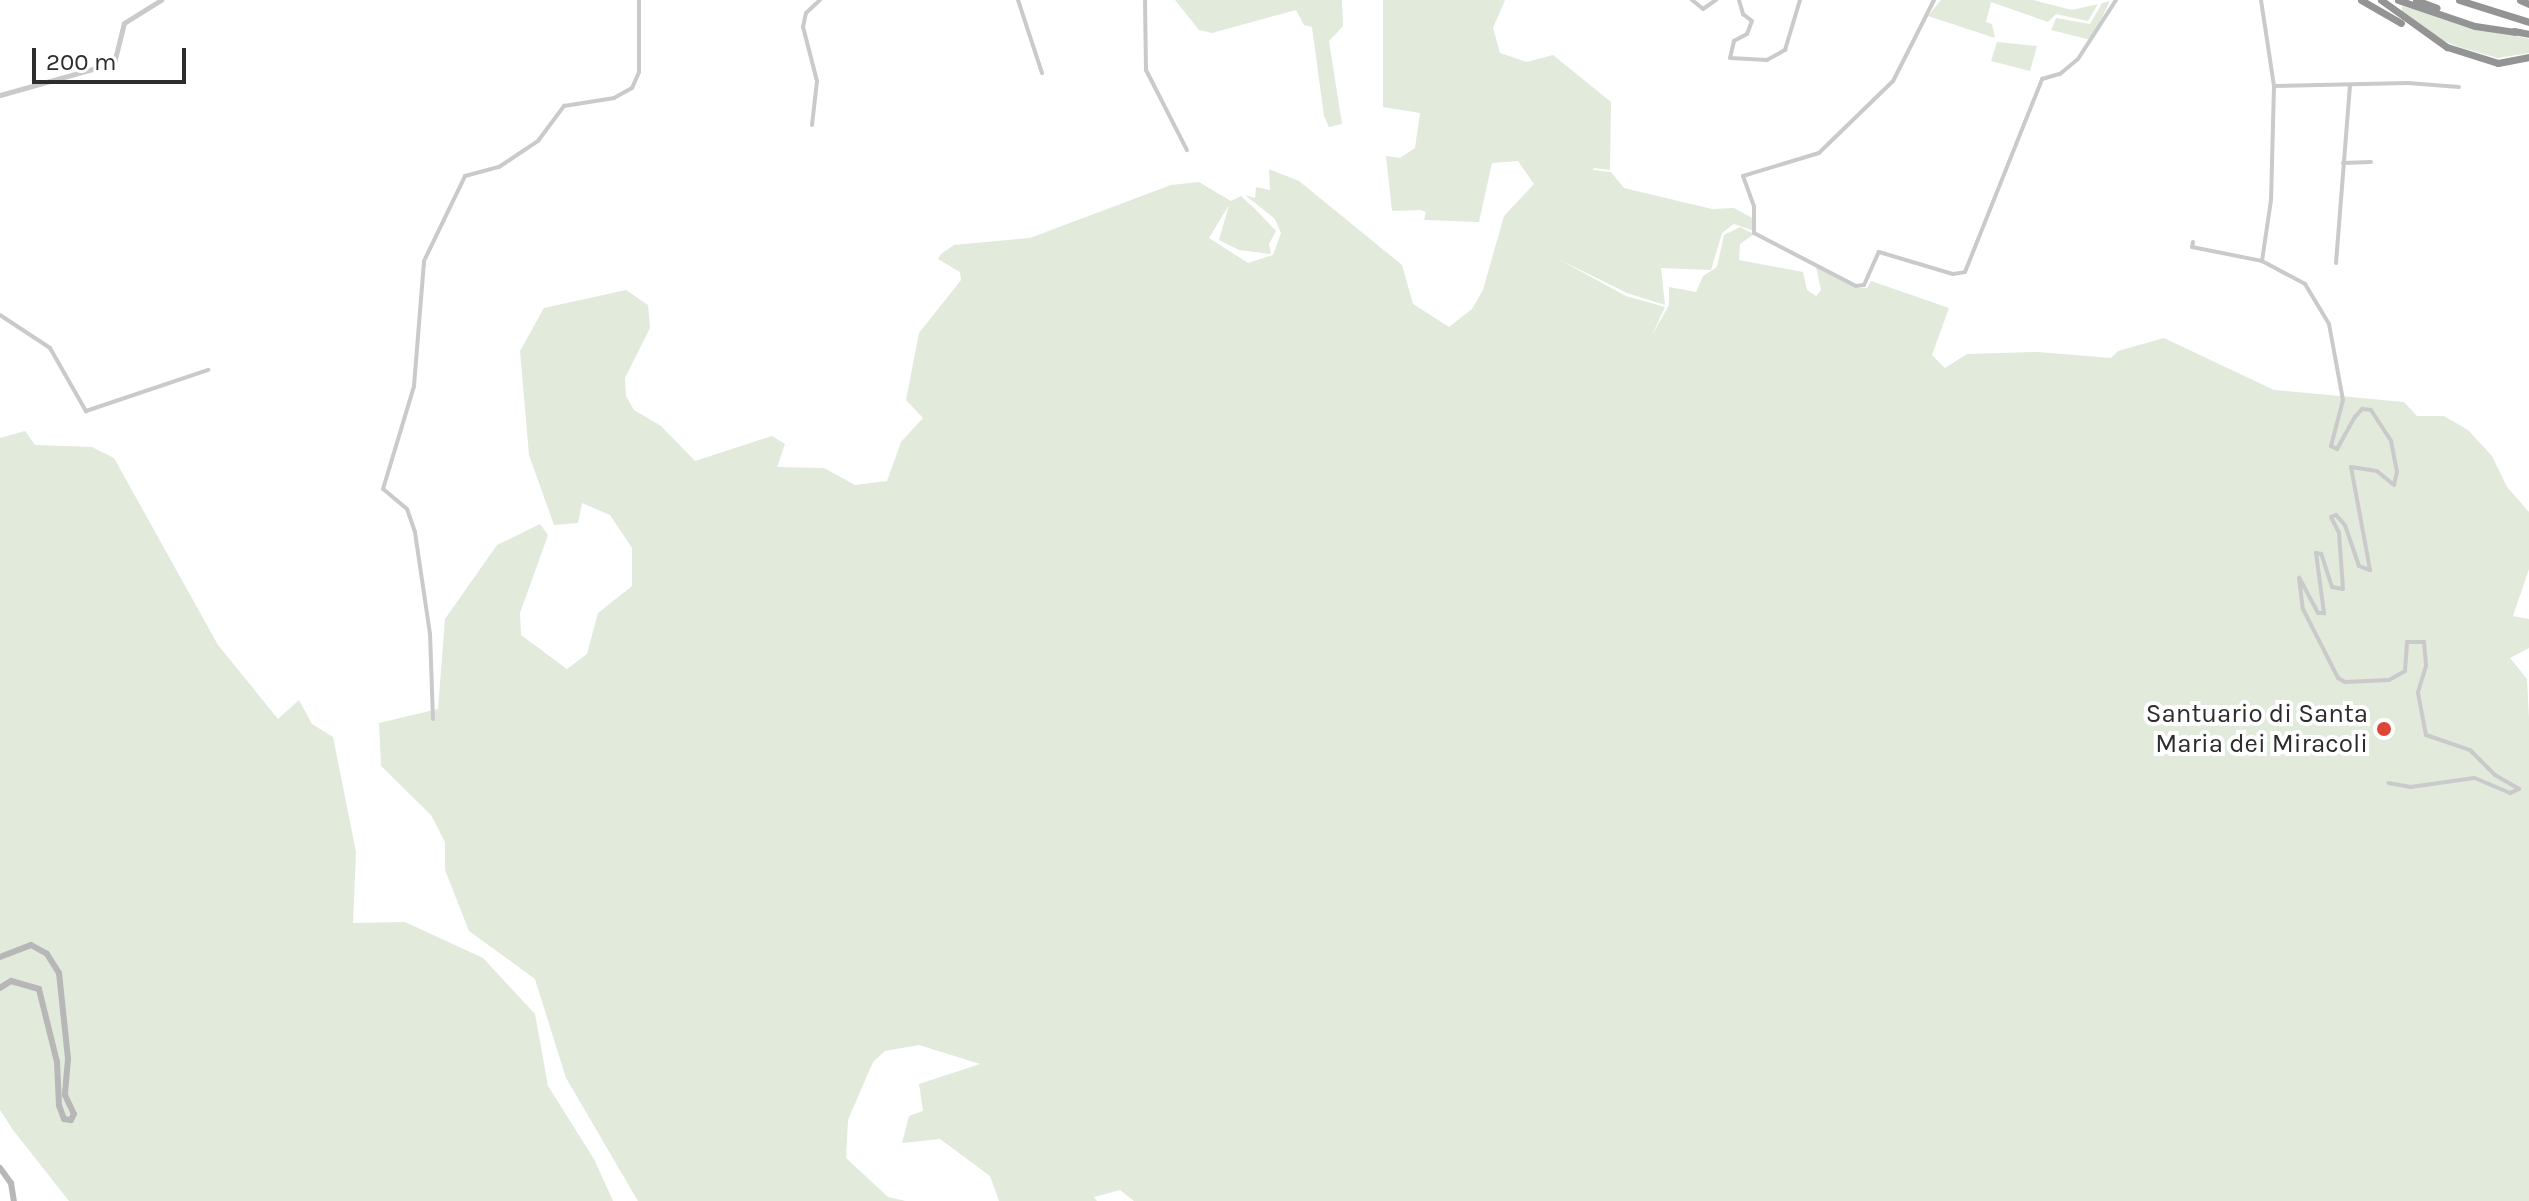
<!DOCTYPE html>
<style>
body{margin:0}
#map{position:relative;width:2529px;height:1201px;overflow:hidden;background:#fff;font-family:Karla,sans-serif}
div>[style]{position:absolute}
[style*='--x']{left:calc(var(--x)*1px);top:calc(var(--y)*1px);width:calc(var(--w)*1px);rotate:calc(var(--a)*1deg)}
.green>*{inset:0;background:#e1eadb}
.minor>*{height:4px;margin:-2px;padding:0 2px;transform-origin:2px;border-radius:2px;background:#cacaca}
.tertiary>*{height:5px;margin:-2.5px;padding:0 2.5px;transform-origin:2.5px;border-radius:2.5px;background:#cacaca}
.secondary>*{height:6px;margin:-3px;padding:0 3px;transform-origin:3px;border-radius:3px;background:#b7b7b7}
.motorway>*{height:7px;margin:-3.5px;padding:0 3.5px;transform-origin:3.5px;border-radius:3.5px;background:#949494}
.dots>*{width:22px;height:22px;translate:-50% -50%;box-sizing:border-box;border:4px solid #fff;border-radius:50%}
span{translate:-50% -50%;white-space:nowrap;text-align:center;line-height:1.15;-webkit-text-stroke:8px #fff;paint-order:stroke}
.poi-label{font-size:26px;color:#2d2d2d}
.right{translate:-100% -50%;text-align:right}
.scale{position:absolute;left:32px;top:48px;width:154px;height:36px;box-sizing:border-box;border:4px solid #2d2d2d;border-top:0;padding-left:10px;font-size:24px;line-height:28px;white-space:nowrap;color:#2d2d2d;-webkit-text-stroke:6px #fff;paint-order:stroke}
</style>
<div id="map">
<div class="green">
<div style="clip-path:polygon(1175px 0,1342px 0,1343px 26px,1329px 41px,1342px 124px,1329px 127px,1324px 116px,1312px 27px,1304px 25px,1296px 10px,1212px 33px,1199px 30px)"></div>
<div style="clip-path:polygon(1383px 0,1505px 0,1493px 28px,1500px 53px,1527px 62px,1553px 55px,1611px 102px,1610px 170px,1594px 168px,1593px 170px,1611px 172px,1624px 188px,1712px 209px,1734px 208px,1754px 219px,1754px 231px,1734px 224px,1722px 233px,1711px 270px,1661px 268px,1665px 305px,1627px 293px,1558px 259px,1626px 296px,1665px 307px,1652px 335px,1669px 305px,1669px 287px,1696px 292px,1703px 276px,1717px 267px,1724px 235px,1740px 227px,1754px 234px,1740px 244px,1739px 260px,1803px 272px,1807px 290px,1816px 296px,1821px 290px,1816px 267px,1855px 288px,1867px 288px,1871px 281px,1949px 308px,1932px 355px,1945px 368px,1967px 354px,2038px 352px,2111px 358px,2118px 351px,2164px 338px,2274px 390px,2404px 402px,2417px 416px,2444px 416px,2468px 430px,2492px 456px,2507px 487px,2529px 512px,2529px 569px,2513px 616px,2529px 619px,2529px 648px,2510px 658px,2527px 679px,2529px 719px,2529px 1201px,1134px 1201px,1120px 1190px,1094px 1197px,1097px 1201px,999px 1201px,990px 1176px,940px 1139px,902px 1143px,909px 1116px,923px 1111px,919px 1084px,980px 1064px,919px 1045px,885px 1051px,873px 1062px,848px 1120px,846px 1158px,888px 1197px,906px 1201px,638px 1201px,566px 1078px,535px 979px,469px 931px,445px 870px,445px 842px,431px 815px,381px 766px,379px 723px,438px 709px,445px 619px,497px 545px,540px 524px,548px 535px,520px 613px,521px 635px,567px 669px,587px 654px,598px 613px,632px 586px,632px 548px,610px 515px,582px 503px,578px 523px,554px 525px,529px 455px,520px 351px,544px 308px,626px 290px,648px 305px,650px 328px,625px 378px,626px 396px,634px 410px,661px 426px,695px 461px,772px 436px,785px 444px,777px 467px,824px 468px,855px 485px,887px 481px,901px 442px,923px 418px,906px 400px,919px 333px,961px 280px,960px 272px,938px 259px,941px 254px,954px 245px,1030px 238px,1171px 185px,1199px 182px,1231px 201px,1241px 196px,1255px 209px,1276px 231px,1269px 244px,1271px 254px,1239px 250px,1219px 240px,1229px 205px,1209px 238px,1248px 263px,1273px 255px,1281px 233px,1275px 219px,1245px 195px,1255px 198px,1256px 187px,1270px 190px,1269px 169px,1299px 181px,1402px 265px,1413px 304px,1449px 327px,1472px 309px,1483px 290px,1504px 216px,1534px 184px,1518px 161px,1492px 163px,1479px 222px,1424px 220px,1426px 212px,1420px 210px,1392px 211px,1386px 156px,1400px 158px,1415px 148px,1420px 113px,1383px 107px)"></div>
<div style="clip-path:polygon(1941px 0,2033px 0,2072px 10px,2098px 4px,2088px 21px,2056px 14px,2048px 22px,1991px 2px,1986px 22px,1992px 24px,1995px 38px,1928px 16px)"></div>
<div style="clip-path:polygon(2110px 1px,2091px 40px,2051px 30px,2056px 18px,2090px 24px,2102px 3px)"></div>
<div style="clip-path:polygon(2402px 6px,2529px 39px,2529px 53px,2498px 58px,2459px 47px,2435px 37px,2402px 13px)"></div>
<div style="clip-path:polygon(1997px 42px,2037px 46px,2030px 71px,1991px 61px)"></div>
<div style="clip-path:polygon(25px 431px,35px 445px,92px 447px,114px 458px,218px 645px,278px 719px,299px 700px,312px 724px,333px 737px,356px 852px,353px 923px,405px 922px,483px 958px,535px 1014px,548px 1086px,594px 1159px,613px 1201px,69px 1201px,13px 1130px,0 1110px,0 438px)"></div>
</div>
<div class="minor">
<div style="--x:1018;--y:0;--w:77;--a:71.8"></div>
<div style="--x:1145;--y:0;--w:70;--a:89.2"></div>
<div style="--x:1146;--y:70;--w:90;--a:62.9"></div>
<div style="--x:1692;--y:0;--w:14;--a:39"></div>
<div style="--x:1703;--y:9;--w:16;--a:-35"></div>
<div style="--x:1739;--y:0;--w:15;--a:74"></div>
<div style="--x:1743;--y:14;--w:11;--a:38"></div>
<div style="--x:1752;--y:21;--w:14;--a:111"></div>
<div style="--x:1747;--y:34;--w:15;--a:152"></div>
<div style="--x:1734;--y:41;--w:17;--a:103"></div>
<div style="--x:1730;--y:58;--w:37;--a:3"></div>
<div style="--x:1767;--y:60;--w:21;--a:-29"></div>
<div style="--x:1785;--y:50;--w:52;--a:-73.3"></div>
<div style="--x:1934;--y:0;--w:91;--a:116.8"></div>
<div style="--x:1893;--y:81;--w:103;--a:135.8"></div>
<div style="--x:1819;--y:153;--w:79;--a:163.2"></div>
<div style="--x:1743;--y:176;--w:32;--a:70"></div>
<div style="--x:1754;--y:206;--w:27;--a:90"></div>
<div style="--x:1754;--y:233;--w:115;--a:27.5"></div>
<div style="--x:1856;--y:286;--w:8;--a:-7"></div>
<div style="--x:1864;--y:285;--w:36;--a:-66"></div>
<div style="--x:1879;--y:252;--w:77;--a:16.6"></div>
<div style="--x:1953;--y:274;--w:12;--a:-9"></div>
<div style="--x:1965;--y:272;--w:208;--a:-68.2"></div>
<div style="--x:2042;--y:79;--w:19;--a:-16"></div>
<div style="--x:2060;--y:74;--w:23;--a:-40"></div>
<div style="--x:2078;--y:59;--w:70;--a:-57.2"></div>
<div style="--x:2261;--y:0;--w:87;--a:81.4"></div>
<div style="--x:2274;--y:86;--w:114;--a:91.5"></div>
<div style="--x:2271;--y:200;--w:62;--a:98.4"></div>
<div style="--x:2262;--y:261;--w:49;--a:28.1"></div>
<div style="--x:2305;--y:284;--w:47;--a:59"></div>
<div style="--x:2329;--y:324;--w:77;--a:79.6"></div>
<div style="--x:2343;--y:400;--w:48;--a:104.6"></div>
<div style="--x:2331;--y:446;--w:7;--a:27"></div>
<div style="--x:2337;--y:449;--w:37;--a:-61"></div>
<div style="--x:2355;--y:417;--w:11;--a:-49"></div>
<div style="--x:2362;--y:409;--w:9;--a:6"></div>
<div style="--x:2371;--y:410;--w:37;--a:57"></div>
<div style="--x:2391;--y:441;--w:32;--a:79"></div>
<div style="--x:2397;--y:472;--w:13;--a:103"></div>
<div style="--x:2394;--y:485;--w:22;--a:-141"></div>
<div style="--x:2377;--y:471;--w:26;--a:-171"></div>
<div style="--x:2351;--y:467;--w:105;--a:79.5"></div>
<div style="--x:2370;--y:570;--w:12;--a:-160"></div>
<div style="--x:2359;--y:566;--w:43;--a:-108.9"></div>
<div style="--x:2345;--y:525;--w:13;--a:-132"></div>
<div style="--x:2336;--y:515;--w:5;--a:158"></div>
<div style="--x:2331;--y:517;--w:18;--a:63"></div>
<div style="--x:2339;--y:533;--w:56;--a:85.9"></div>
<div style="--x:2343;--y:589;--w:11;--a:-170"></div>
<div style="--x:2332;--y:587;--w:35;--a:-108"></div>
<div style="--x:2321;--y:554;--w:5;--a:-169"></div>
<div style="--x:2316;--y:553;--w:61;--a:82.4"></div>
<div style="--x:2324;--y:613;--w:6;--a:180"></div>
<div style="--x:2318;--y:613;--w:40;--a:-118"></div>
<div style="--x:2299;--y:578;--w:31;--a:83"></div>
<div style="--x:2303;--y:609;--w:77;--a:63.1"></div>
<div style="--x:2338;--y:678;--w:8;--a:30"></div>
<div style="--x:2345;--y:682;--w:44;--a:-2.6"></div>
<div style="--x:2389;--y:680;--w:18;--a:-29"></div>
<div style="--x:2405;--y:671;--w:29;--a:-86"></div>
<div style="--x:2407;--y:642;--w:17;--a:0"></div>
<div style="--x:2424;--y:642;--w:24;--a:85"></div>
<div style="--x:2426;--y:666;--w:28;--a:107"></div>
<div style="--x:2418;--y:693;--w:43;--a:79.2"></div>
<div style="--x:2426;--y:735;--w:46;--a:18.8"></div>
<div style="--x:2470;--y:750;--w:35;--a:45"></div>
<div style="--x:2495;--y:775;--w:28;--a:30"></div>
<div style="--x:2519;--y:789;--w:10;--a:156"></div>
<div style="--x:2510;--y:793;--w:39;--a:-157"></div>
<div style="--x:2474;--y:778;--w:64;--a:171.9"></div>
<div style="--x:2411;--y:787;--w:23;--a:-170"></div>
<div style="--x:2274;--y:86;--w:134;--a:-1.3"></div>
<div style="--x:2408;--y:83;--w:51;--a:4.5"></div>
<div style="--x:812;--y:125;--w:44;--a:-83.5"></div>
<div style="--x:817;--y:81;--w:56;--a:-104.5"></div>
<div style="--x:803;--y:27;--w:14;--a:-78"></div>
<div style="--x:806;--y:13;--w:19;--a:-43"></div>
<div style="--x:2343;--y:163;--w:28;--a:-2"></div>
<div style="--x:2193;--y:242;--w:5;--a:101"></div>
<div style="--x:2192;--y:247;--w:71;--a:11.3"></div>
<div style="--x:2336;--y:263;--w:178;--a:-85.5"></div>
<div style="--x:0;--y:315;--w:60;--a:33.4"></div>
<div style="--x:50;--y:348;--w:73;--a:60.3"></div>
<div style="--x:86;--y:411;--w:129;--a:-18.6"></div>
<div style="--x:433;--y:719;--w:85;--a:-92"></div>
<div style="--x:430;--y:634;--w:103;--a:-98.4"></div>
<div style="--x:415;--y:532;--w:24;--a:-109"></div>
<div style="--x:407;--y:509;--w:31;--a:-140"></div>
<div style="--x:383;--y:489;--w:108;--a:-73.2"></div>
<div style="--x:414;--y:386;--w:125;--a:-85.4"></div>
<div style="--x:424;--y:261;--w:94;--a:-64.2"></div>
<div style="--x:465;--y:176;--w:35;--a:-15"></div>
<div style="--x:499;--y:167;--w:47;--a:-33.7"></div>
<div style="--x:538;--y:141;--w:44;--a:-53.4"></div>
<div style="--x:564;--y:106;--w:51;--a:-9.1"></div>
<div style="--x:614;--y:98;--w:21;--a:-29"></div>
<div style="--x:632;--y:88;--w:17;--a:-66"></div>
<div style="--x:639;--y:72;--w:72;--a:-90"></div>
</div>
<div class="tertiary">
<div style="--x:0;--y:95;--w:118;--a:-15.7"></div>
<div style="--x:114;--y:63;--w:41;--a:-76"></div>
<div style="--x:124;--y:23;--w:44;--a:-31.9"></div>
</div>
<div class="secondary">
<div style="--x:0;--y:957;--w:33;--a:-21"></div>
<div style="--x:31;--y:945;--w:18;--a:29"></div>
<div style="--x:47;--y:954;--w:22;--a:58"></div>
<div style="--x:59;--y:973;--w:86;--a:84"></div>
<div style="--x:68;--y:1059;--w:36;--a:95"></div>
<div style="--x:65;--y:1095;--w:21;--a:65"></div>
<div style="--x:74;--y:1114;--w:7;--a:117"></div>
<div style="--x:71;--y:1120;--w:7;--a:-172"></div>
<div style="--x:64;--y:1119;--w:15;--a:-110"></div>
<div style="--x:59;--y:1105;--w:43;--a:-92.7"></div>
<div style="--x:57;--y:1062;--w:75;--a:-103.9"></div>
<div style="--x:39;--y:989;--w:29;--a:-164"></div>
<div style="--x:11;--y:981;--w:13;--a:148"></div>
<div style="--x:0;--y:1168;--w:19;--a:54"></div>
<div style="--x:11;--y:1183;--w:18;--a:81"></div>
</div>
<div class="motorway">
<div style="--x:2361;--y:0;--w:46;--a:29.9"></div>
<div style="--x:2381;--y:0;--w:81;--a:35.5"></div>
<div style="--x:2447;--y:47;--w:53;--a:17.4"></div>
<div style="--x:2498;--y:63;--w:32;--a:-11"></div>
<div style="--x:2398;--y:0;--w:81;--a:18.7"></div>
<div style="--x:2475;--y:26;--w:40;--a:8.5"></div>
<div style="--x:2416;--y:0;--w:22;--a:21"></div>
<div style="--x:2459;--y:0;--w:73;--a:17.4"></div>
<div style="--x:2520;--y:0;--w:10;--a:24"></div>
<div style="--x:2514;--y:31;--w:15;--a:11"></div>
</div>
<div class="dots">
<div style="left:2384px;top:729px;background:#dd4537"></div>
</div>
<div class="poi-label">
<span class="right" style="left:2368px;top:729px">Santuario di Santa<br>Maria dei Miracoli</span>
</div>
<div class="scale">200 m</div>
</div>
